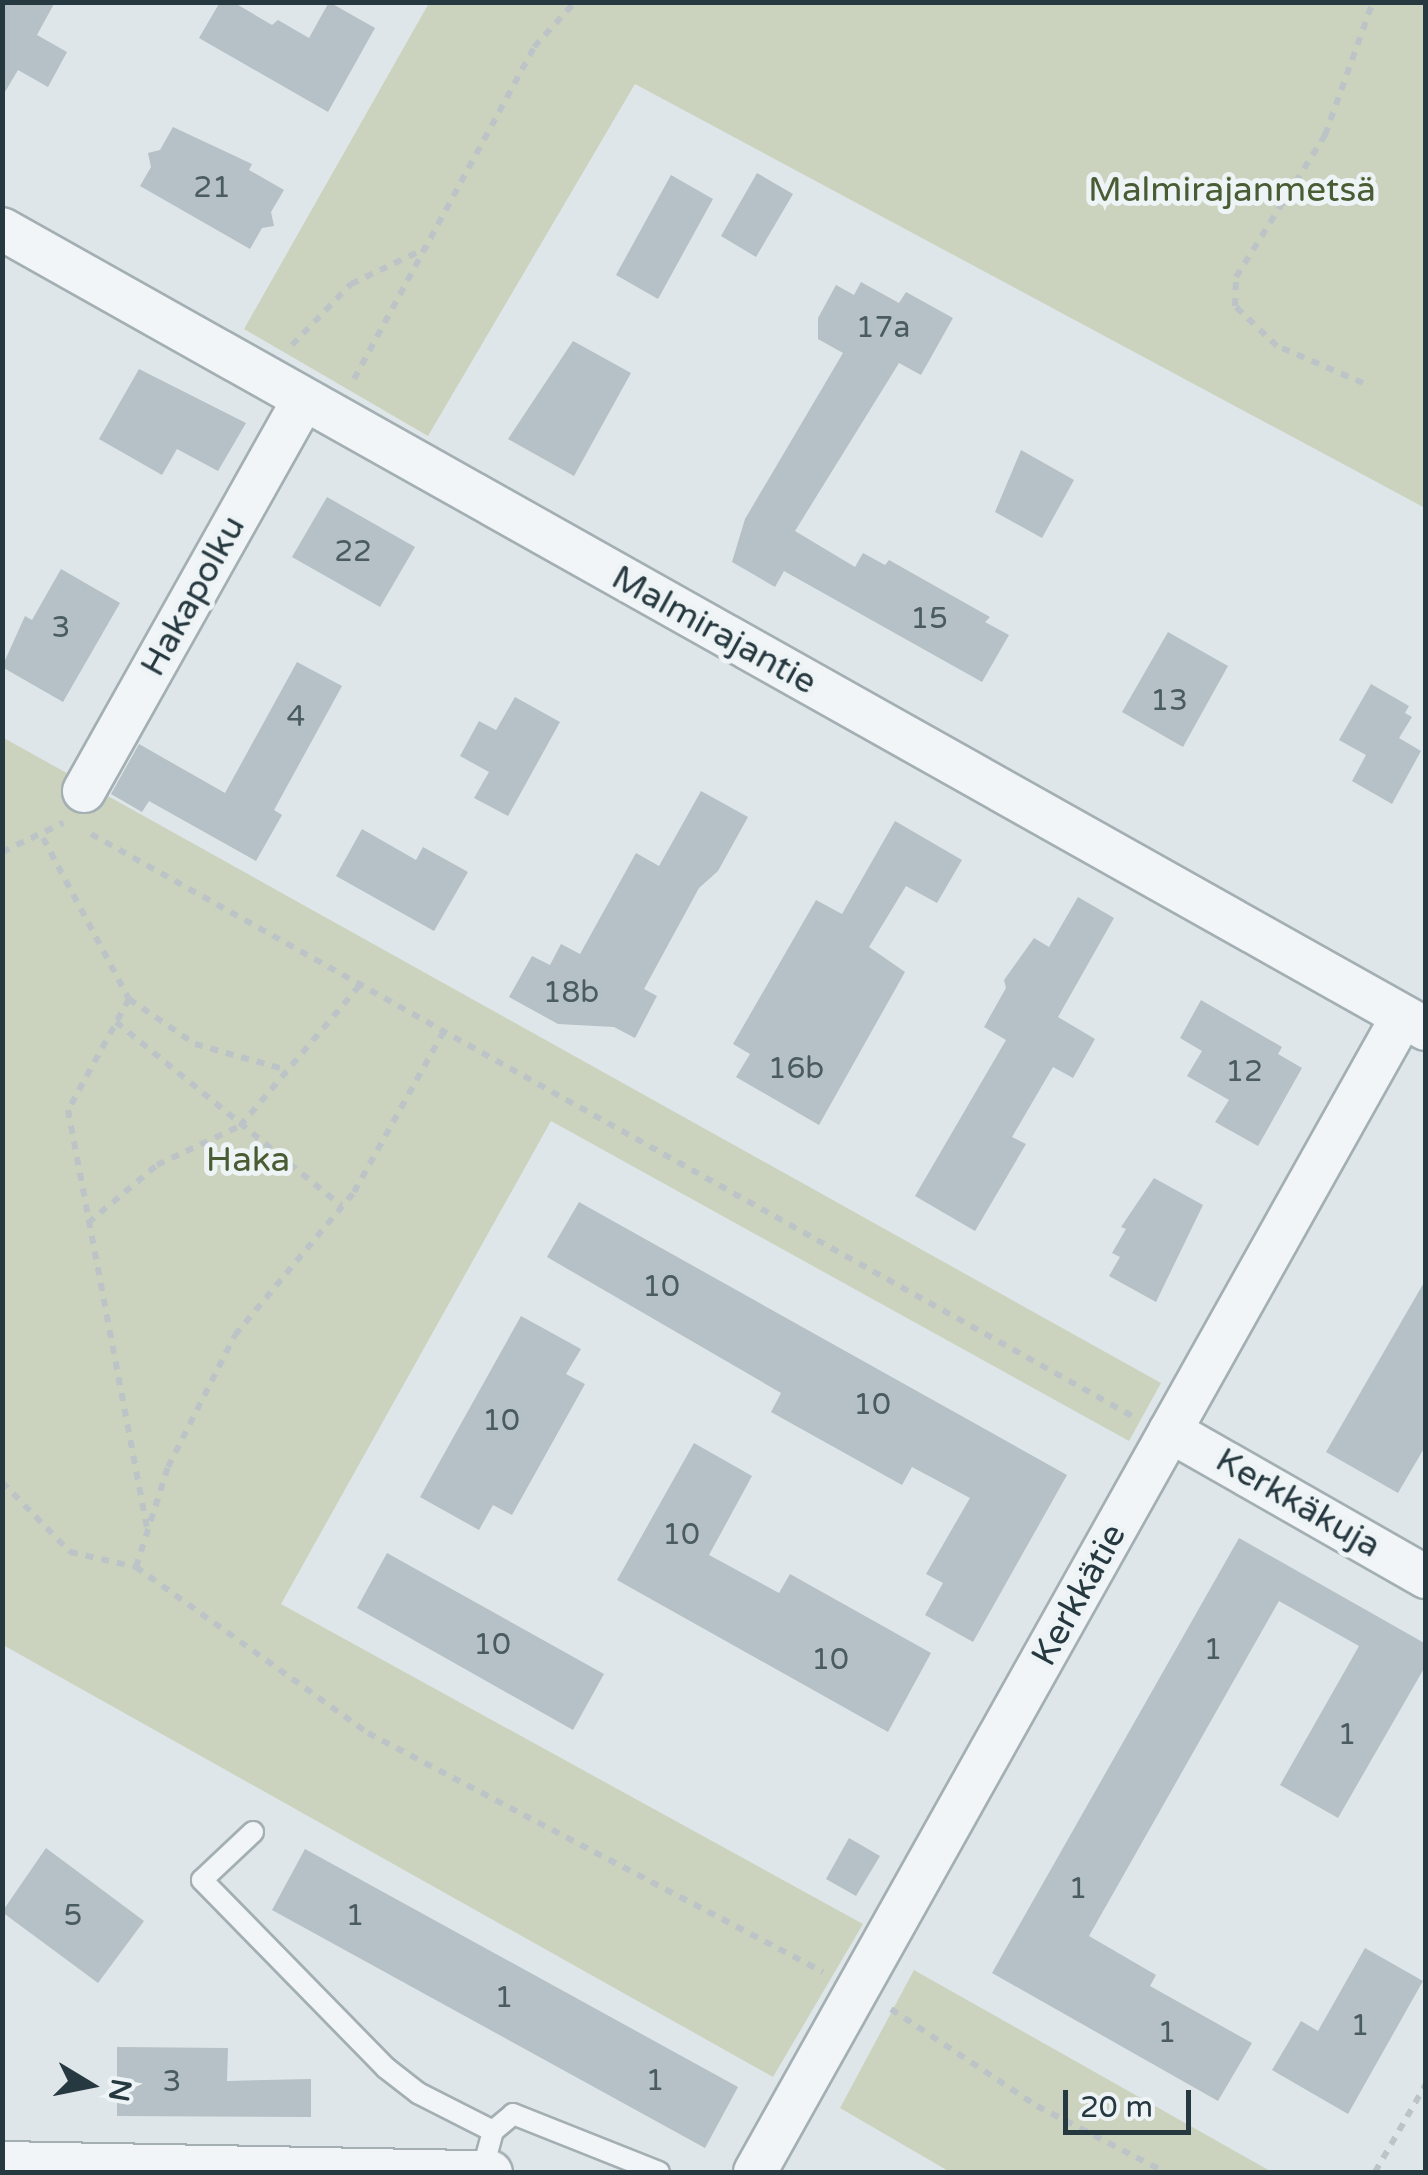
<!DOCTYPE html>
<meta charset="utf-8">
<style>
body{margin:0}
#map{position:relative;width:1428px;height:2175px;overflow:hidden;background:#dee6e9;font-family:"Varela Round",sans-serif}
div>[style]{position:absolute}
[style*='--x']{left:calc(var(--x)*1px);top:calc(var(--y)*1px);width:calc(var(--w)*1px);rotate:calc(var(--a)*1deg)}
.green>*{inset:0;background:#cbd3bf}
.building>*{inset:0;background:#b5c1c6}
.path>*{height:6px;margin-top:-3px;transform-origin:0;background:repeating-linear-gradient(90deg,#bcc4c7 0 8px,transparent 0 16px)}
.roads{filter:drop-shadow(2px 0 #a3afb3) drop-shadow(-2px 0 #a3afb3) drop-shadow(0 2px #a3afb3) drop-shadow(0 -2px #a3afb3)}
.lane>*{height:20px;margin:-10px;padding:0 10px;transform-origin:10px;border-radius:10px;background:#f1f5f7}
.street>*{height:42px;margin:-21px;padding:0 21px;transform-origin:21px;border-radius:21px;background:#f1f5f7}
span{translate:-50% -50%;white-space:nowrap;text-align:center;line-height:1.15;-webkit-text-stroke:10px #eef4f6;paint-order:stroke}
.number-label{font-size:30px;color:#4a5b62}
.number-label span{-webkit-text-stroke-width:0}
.park-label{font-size:35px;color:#495c34}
.street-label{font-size:35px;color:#273940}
.frame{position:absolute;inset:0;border:5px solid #273940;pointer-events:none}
.north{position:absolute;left:40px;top:2035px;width:100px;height:100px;-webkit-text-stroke:8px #eef4f6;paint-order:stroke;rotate:100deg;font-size:28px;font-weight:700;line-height:40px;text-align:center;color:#273940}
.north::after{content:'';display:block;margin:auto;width:35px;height:45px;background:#273940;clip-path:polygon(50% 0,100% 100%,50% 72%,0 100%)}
.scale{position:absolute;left:1063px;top:2090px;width:128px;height:45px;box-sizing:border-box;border:5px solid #273940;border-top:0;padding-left:12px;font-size:30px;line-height:35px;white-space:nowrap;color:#273940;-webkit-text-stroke:8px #eef4f6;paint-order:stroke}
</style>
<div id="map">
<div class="green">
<div style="clip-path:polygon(429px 3px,1425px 3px,1425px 508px,635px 84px,428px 436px,244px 329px)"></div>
<div style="clip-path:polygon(2px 737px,1161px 1383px,1129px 1441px,551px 1121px,281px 1604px,863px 1924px,773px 2077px,3px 1645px)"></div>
<div style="clip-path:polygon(914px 1970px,1272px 2172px,950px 2172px,840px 2108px)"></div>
</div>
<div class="building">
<div style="clip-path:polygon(2px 2px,55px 2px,37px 35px,67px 52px,48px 87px,18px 70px,2px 97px)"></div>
<div style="clip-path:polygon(220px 2px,233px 2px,272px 25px,278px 20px,309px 38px,329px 2px,375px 28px,328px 112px,199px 38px)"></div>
<div style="clip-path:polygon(173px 127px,252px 164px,249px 170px,284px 190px,271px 212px,274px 226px,262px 228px,250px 249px,140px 186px,151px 167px,148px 153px,160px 150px)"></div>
<div style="clip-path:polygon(757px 173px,793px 194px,756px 257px,721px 236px)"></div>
<div style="clip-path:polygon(671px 175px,713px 199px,658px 299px,616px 275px)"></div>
<div style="clip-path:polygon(861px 282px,899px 303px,906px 292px,953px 318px,921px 375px,899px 363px,795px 531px,855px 567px,863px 553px,885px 565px,889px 560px,990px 617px,985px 622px,1009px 635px,982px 682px,784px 571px,775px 587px,732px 562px,745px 519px,843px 353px,818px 339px,818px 318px,836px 285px,854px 295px)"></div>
<div style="clip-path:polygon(573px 341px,631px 373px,574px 476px,508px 439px)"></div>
<div style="clip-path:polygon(139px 369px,246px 423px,218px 471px,177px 449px,162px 475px,99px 439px)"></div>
<div style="clip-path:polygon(1021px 450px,1074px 480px,1042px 538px,995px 512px)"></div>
<div style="clip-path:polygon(327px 497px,415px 547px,380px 607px,292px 557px)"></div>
<div style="clip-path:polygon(61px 569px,120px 603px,63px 702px,2px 667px,25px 616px,32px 620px)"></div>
<div style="clip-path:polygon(1168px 632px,1228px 666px,1183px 747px,1122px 712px)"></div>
<div style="clip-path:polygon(297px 662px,342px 686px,274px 810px,282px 815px,256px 861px,149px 801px,142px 812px,111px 794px,139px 744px,225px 793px)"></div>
<div style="clip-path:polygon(1371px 684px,1409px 706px,1405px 713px,1412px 717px,1399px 738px,1421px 751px,1392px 804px,1352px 781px,1366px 755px,1339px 740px)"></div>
<div style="clip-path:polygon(515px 697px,560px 722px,508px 816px,474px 798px,489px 772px,460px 756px,479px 721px,496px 730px)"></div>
<div style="clip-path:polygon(701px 791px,748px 817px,718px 871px,699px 888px,644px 989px,657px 996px,635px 1038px,614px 1027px,558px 1024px,509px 997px,532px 956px,550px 965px,561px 944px,580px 954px,636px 853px,659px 866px)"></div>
<div style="clip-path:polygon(895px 821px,962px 860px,937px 903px,906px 886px,869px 947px,905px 972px,819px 1125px,736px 1077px,750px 1054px,733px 1044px,816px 900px,842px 914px)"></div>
<div style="clip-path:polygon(362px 829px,416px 860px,423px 847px,468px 872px,434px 931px,336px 876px)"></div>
<div style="clip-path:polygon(1078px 897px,1114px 918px,1058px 1017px,1095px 1039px,1073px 1078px,1053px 1067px,1012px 1137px,1026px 1144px,975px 1231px,915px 1196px,1006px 1040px,984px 1027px,1006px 988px,1004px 980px,1034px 938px,1049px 947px)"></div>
<div style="clip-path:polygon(1201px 1000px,1282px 1047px,1278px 1054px,1302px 1068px,1258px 1146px,1215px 1122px,1229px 1100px,1187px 1076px,1202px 1051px,1180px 1038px)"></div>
<div style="clip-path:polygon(1154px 1178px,1203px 1205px,1156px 1302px,1109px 1276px,1120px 1257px,1112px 1253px,1126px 1229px,1121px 1227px)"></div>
<div style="clip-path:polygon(579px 1202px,1067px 1475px,973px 1642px,925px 1615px,943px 1583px,926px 1574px,970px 1498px,912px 1467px,902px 1485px,771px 1412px,781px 1393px,547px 1257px)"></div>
<div style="clip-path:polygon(1426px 1279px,1426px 1445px,1398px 1493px,1326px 1452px)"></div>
<div style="clip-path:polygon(521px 1316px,581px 1349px,566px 1374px,585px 1384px,512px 1515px,493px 1505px,479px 1530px,420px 1497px)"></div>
<div style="clip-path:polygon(694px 1443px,752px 1476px,709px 1555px,779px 1593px,790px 1574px,931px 1653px,888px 1732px,617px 1580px)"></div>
<div style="clip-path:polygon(1239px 1538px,1426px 1644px,1426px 1665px,1338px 1818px,1280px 1785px,1359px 1646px,1279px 1601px,1089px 1936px,1156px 1975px,1150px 1986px,1252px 2043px,1218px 2101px,992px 1973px)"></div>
<div style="clip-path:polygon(387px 1553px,604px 1674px,573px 1730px,357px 1608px)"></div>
<div style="clip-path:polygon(849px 1838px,880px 1856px,856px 1896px,826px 1879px)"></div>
<div style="clip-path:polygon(46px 1848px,144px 1921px,98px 1983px,2px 1912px)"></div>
<div style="clip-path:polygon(305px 1849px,738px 2087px,705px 2148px,272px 1910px)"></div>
<div style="clip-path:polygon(1365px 1948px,1423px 1981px,1348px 2114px,1272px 2070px,1301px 2021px,1318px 2031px)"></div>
<div style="clip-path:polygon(117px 2047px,228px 2048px,227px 2081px,311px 2079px,311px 2117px,117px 2116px)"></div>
</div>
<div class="path">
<div style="--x:292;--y:345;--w:85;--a:-46"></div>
<div style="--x:351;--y:284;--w:83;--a:-25.6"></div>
<div style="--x:354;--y:379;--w:378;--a:-61.5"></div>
<div style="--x:534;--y:47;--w:61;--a:-47.7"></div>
<div style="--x:1363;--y:383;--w:94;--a:-156.7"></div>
<div style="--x:1277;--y:346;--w:58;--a:-136.4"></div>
<div style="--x:1235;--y:306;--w:29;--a:-88"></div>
<div style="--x:1236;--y:277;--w:168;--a:-57.9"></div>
<div style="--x:1325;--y:135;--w:141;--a:-70.2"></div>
<div style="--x:91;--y:834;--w:1193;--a:29.21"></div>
<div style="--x:43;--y:838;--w:183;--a:61.9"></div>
<div style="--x:129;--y:999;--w:80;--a:34.3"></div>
<div style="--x:195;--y:1044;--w:96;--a:15.8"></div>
<div style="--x:2;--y:852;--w:68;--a:-25.4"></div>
<div style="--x:129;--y:999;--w:127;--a:118.8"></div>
<div style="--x:68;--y:1110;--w:427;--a:79.3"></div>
<div style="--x:116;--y:1022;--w:291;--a:39.2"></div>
<div style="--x:88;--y:1223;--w:90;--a:-40"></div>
<div style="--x:157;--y:1165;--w:92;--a:-25.2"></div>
<div style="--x:240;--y:1126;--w:187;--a:-49.6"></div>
<div style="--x:2;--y:1482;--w:98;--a:45.8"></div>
<div style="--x:70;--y:1552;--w:68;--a:12.8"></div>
<div style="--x:136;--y:1567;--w:285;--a:35.6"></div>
<div style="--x:368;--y:1733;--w:514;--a:27.71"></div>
<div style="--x:136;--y:1567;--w:105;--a:-72.3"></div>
<div style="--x:168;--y:1467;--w:148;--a:-63.1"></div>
<div style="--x:235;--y:1335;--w:186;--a:-50.2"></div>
<div style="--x:354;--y:1192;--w:184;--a:-60.8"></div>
<div style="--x:891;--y:2009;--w:175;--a:33.6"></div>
<div style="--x:1037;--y:2106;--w:144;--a:27.3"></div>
<div style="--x:1375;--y:2172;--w:102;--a:-59.9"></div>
</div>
<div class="roads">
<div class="lane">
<div style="--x:253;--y:1832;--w:70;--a:136.7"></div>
<div style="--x:202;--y:1880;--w:263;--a:45.6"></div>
<div style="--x:386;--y:2068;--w:41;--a:38"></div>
<div style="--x:418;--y:2093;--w:84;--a:26.9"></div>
<div style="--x:493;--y:2131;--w:38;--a:105"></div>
<div style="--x:493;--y:2131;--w:26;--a:-40"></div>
<div style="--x:513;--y:2114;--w:157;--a:21.7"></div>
</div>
<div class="street">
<div style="--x:2;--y:229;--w:1633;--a:29.33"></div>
<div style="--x:84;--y:791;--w:448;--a:-60.7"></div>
<div style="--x:1170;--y:1431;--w:295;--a:29.7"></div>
<div style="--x:2;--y:2163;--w:489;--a:1.1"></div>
<div style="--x:755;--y:2172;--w:1324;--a:-60.74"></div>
</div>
</div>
<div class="number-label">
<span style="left:212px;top:188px">21</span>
<span style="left:883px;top:328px">17a</span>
<span style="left:353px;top:552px">22</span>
<span style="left:929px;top:619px">15</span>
<span style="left:61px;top:628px">3</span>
<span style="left:1169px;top:701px">13</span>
<span style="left:296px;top:717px">4</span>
<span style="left:571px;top:993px">18b</span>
<span style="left:796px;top:1069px">16b</span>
<span style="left:1244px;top:1072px">12</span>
<span style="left:661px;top:1287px">10</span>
<span style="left:872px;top:1405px">10</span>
<span style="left:501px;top:1421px">10</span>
<span style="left:681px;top:1535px">10</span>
<span style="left:492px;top:1645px">10</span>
<span style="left:1213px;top:1650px">1</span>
<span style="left:830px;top:1660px">10</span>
<span style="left:1347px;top:1735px">1</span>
<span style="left:1078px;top:1889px">1</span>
<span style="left:73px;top:1916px">5</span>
<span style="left:355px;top:1916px">1</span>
<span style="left:504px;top:1998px">1</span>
<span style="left:1360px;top:2026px">1</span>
<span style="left:1167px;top:2033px">1</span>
<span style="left:655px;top:2081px">1</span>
<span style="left:172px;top:2082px">3</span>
</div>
<div class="park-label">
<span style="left:1232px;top:190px">Malmirajanmetsä</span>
<span style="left:248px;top:1160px">Haka</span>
</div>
<div class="street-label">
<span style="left:193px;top:596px;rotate:-61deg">Hakapolku</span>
<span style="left:714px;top:630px;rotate:29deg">Malmirajantie</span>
<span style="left:1298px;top:1503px;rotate:30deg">Kerkkäkuja</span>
<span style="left:1079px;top:1595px;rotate:-61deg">Kerkkätie</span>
</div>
<div class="frame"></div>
<div class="north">N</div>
<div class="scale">20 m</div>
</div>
